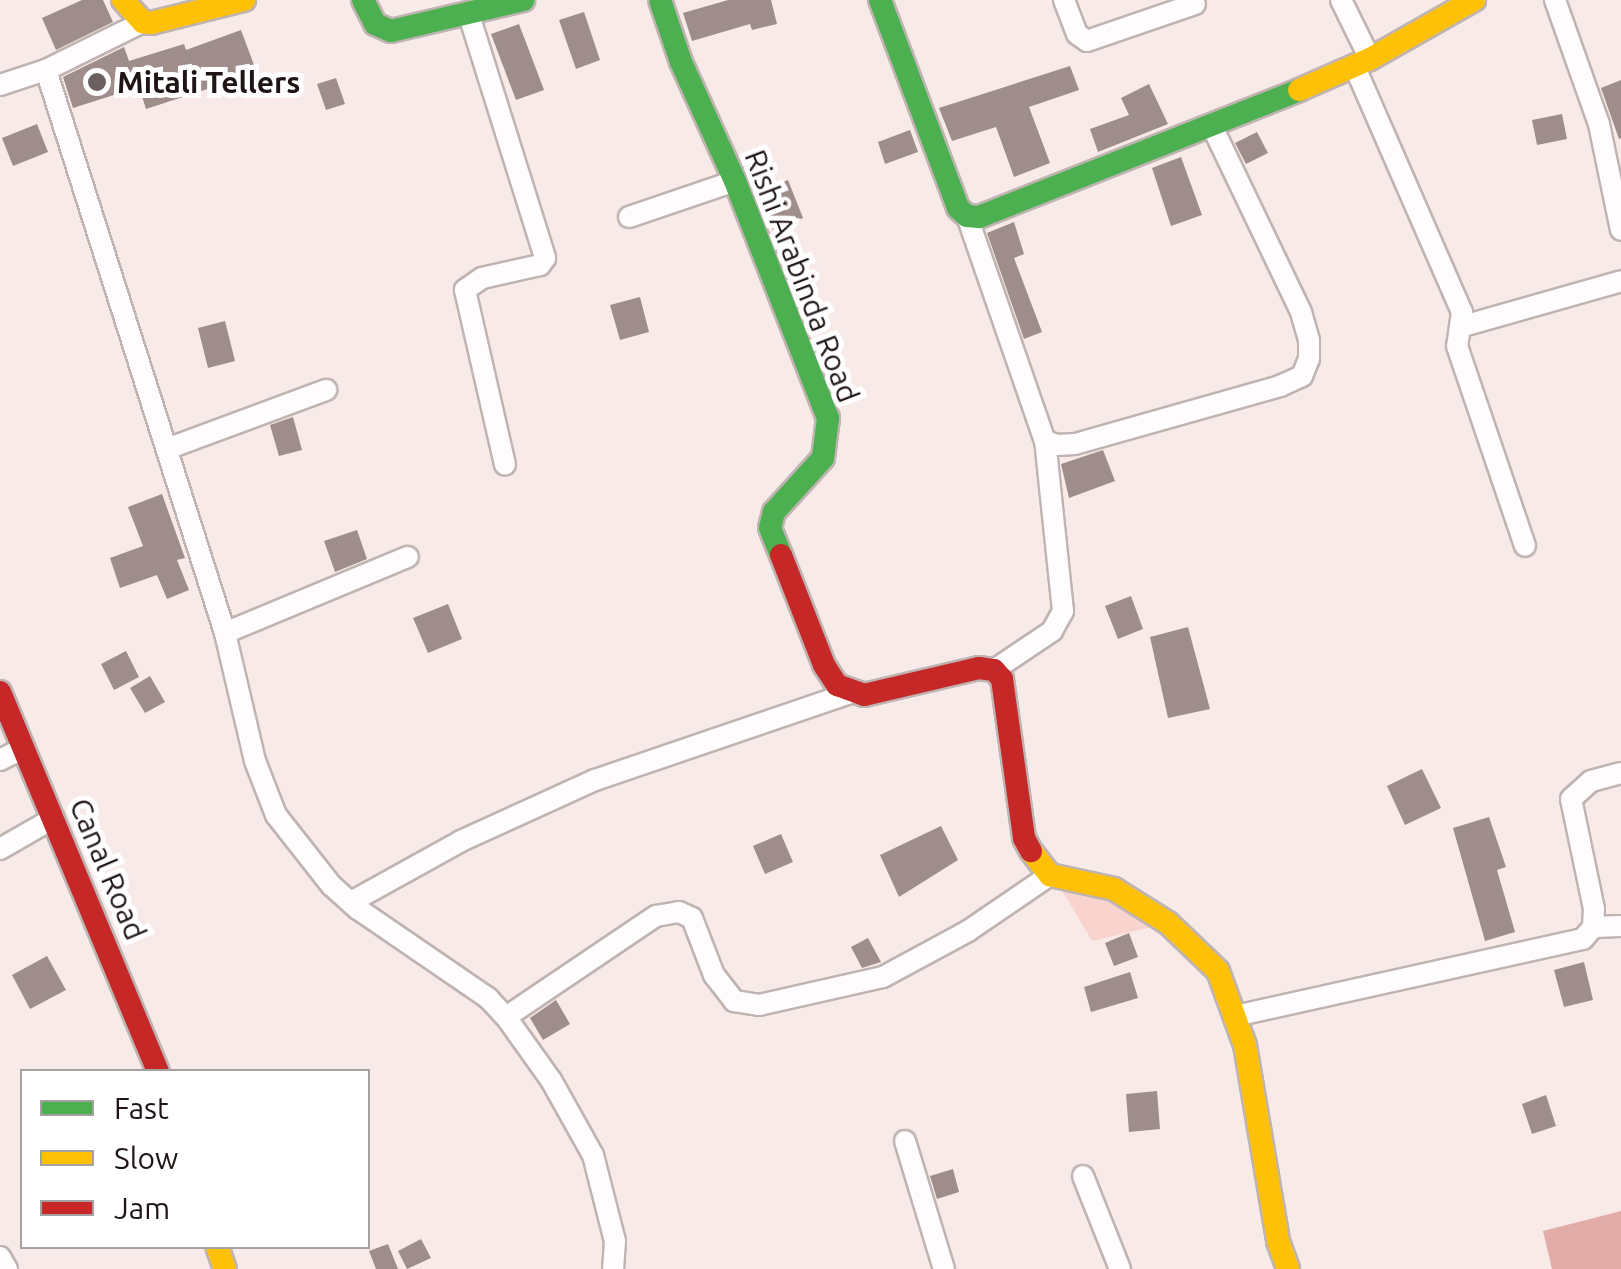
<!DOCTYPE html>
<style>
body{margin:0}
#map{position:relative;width:1621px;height:1269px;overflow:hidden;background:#f8eae8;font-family:Ubuntu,sans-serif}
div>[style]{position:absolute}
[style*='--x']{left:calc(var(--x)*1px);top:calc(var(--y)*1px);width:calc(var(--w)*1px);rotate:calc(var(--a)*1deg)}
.green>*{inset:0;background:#f9d3ce}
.water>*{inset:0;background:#e2ada8}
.building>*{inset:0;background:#9e8d8b}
.roads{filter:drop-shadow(2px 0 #bfb4b2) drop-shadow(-2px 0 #bfb4b2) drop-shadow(0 2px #bfb4b2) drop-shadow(0 -2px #bfb4b2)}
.street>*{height:20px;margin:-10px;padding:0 10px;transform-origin:10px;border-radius:10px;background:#fefcfc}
.fast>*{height:22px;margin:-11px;padding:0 11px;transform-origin:11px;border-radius:11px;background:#4caf50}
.slow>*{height:22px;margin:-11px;padding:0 11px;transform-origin:11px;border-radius:11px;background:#ffc107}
.jam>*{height:22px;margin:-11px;padding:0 11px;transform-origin:11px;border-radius:11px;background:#c62828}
.dots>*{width:28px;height:28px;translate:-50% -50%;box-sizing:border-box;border:5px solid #fff;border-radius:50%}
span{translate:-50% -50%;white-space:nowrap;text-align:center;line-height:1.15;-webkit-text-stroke:10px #fff;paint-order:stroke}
.poi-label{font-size:30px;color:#1e1514;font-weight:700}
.left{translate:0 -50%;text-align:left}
.street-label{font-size:30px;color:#1e1514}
.legend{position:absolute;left:20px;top:1069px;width:350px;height:180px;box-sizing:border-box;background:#fff;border:2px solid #a5a1a1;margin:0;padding:12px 18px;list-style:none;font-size:30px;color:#1e1514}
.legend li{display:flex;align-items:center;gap:20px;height:50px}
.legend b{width:50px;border:2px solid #a5a1a1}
</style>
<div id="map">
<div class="green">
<div style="clip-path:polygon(1076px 879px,1161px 925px,1092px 941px,1063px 892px)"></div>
</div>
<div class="water">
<div style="clip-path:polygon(1621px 1211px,1621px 1269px,1552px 1269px,1543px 1231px)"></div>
</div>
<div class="building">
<div style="clip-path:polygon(82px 0,103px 0,113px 22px,56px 50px,42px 18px)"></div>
<div style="clip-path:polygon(728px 0,771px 0,777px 24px,752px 30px,750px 24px,692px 41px,683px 13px)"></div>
<div style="clip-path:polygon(584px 12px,600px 60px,576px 69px,559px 20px)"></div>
<div style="clip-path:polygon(519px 24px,544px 90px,516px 100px,491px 34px)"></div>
<div style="clip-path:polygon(241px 30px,260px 81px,238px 90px,235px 80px,146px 109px,139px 87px,73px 108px,63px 77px,124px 47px,129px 61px,184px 44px,186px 50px)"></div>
<div style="clip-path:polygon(1070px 66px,1079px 90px,1029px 107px,1050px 163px,1014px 177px,996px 127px,952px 141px,939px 108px)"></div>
<div style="clip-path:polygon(336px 78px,345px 104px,326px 110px,317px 84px)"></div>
<div style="clip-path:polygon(1621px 80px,1621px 138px,1619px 139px,1601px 88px)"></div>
<div style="clip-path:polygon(1149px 84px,1168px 124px,1098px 152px,1090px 129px,1129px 115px,1121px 98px)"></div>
<div style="clip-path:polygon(1562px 114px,1567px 139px,1537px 145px,1532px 120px)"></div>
<div style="clip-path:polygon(37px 124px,48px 152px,13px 166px,2px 138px)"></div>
<div style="clip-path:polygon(910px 130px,918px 152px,885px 164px,878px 142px)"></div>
<div style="clip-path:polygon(1257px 132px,1268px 153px,1246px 164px,1235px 143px)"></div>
<div style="clip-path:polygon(1181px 157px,1202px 215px,1171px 226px,1152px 168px)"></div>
<div style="clip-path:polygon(788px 180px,803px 218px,773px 230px,758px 192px)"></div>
<div style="clip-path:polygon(1014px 222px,1024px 254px,1014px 258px,1042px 332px,1024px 339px,987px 233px)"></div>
<div style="clip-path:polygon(640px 297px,649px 332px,620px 340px,610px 305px)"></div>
<div style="clip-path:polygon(225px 321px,235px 361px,208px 368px,198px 328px)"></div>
<div style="clip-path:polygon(293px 417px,302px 450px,279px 456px,270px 425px)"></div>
<div style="clip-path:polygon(1103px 450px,1115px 481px,1069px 498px,1061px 464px)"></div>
<div style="clip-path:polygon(162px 494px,185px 558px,177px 560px,189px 590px,167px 599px,157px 575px,120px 588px,110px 558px,143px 546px,128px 507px)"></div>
<div style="clip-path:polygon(357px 530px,367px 559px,335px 572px,324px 541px)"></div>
<div style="clip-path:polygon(1131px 596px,1143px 629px,1118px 639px,1105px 606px)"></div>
<div style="clip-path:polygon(448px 604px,462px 639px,428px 653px,413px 618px)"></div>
<div style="clip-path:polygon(1188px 627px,1210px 709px,1168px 718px,1150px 637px)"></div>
<div style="clip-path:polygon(126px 651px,139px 677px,114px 690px,101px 664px)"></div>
<div style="clip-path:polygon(150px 676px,165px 702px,145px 713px,130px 688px)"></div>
<div style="clip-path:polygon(1422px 769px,1441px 808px,1405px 825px,1387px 786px)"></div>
<div style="clip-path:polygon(1489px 817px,1506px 867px,1497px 870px,1515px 932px,1485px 941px,1453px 828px)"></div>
<div style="clip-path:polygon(941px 826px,958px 860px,899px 897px,880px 855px)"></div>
<div style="clip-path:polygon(781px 834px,793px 862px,765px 874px,753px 846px)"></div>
<div style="clip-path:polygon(1129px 933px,1138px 957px,1114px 966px,1105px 943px)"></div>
<div style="clip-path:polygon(868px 938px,881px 962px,862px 968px,851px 947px)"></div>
<div style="clip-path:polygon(47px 956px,66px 990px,30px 1009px,12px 975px)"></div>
<div style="clip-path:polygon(1584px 962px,1593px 1000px,1564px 1007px,1554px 970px)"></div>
<div style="clip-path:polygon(1130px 972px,1138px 998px,1091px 1012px,1084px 987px)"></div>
<div style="clip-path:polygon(556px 1000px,570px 1024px,543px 1040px,530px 1018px)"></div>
<div style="clip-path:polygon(1157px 1091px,1160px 1129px,1129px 1132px,1126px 1094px)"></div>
<div style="clip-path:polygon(1546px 1095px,1556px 1126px,1532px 1134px,1522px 1104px)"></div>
<div style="clip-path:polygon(953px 1169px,959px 1192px,937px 1199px,930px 1176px)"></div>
<div style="clip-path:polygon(421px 1239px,431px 1258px,407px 1269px,398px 1251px)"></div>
<div style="clip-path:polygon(388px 1244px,398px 1269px,376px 1269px,369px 1251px)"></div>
</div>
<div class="roads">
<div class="street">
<div style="--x:1064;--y:0;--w:36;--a:69"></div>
<div style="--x:1077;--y:34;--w:12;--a:35"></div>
<div style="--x:1087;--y:41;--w:114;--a:-18.9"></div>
<div style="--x:1341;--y:0;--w:66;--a:63.8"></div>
<div style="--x:1555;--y:0;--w:132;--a:70.5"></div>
<div style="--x:1599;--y:124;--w:108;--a:78.3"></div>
<div style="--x:469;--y:15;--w:255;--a:72.6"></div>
<div style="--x:545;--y:258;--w:9;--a:126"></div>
<div style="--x:540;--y:265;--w:59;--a:167.4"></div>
<div style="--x:482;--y:278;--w:21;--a:145"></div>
<div style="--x:465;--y:290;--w:179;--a:77.1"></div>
<div style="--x:1354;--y:65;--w:270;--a:66.4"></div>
<div style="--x:1462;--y:312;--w:34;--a:98"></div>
<div style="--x:1457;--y:346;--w:211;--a:71.2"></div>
<div style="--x:46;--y:70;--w:591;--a:72.36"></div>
<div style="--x:225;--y:633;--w:131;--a:76.8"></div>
<div style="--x:255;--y:761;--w:58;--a:68.7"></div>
<div style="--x:276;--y:815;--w:89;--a:51.8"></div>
<div style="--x:331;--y:885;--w:36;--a:42"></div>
<div style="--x:358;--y:909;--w:158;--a:34.4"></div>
<div style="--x:488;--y:998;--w:26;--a:47"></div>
<div style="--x:506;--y:1017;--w:77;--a:54.5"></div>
<div style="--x:551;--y:1080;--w:86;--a:60.8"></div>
<div style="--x:593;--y:1155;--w:89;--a:75.7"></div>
<div style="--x:615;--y:1241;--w:28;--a:94"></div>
<div style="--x:0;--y:85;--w:48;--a:-18.1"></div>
<div style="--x:46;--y:70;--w:108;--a:-26.3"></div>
<div style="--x:967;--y:216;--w:238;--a:70.9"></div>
<div style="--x:1045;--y:441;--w:13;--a:18"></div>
<div style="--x:1057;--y:445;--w:18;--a:-3"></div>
<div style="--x:1075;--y:444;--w:213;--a:-15.8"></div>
<div style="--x:1280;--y:386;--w:24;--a:-24"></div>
<div style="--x:1302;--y:376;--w:18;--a:-68"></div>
<div style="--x:1309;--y:359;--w:19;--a:-90"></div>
<div style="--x:1309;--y:340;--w:29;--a:-106"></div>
<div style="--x:1301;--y:312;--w:206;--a:-115.6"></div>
<div style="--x:629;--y:217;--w:112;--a:-18.8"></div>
<div style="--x:1460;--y:327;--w:167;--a:-15.9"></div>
<div style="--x:167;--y:449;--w:170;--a:-20.4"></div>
<div style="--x:225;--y:633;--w:198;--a:-22.6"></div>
<div style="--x:994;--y:670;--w:70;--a:-33.9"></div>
<div style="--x:1052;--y:631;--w:23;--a:-61"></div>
<div style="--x:1063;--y:611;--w:171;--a:-96"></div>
<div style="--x:0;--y:760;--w:27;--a:-27"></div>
<div style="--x:0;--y:849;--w:62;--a:-29.9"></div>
<div style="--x:351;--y:902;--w:126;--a:-29"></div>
<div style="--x:461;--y:841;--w:147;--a:-24.5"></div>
<div style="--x:595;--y:780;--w:269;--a:-18.8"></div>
<div style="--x:1593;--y:927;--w:28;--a:-2"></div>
<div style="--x:1235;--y:1016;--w:356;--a:-12.5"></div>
<div style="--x:1583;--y:939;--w:16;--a:-50"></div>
<div style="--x:1593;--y:927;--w:18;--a:-87"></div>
<div style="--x:1594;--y:909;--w:112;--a:-101.8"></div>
<div style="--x:1571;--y:799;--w:27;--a:-42"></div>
<div style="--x:1591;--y:781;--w:31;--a:-15"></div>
<div style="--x:506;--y:1017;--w:181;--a:-34"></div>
<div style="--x:656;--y:916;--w:23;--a:-10"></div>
<div style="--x:679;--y:912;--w:14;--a:25"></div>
<div style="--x:692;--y:918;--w:61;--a:68.9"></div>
<div style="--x:714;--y:975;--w:33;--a:52"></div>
<div style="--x:734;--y:1001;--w:25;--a:9"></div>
<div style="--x:759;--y:1005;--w:127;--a:-12.7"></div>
<div style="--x:883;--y:977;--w:97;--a:-28.4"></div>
<div style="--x:968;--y:931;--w:99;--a:-34.3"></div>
<div style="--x:905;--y:1141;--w:134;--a:73.1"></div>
<div style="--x:1083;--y:1176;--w:100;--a:68.3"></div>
<div style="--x:0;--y:1257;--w:14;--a:60"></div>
</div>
<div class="fast">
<div style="--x:363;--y:0;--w:27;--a:63"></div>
<div style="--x:375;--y:24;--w:17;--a:24"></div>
<div style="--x:391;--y:31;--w:136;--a:-13.2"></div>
<div style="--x:660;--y:0;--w:65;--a:71.3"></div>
<div style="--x:681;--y:62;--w:131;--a:65.6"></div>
<div style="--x:735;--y:181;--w:255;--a:68.6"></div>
<div style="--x:828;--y:418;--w:40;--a:97.1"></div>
<div style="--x:823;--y:458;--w:73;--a:132.2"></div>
<div style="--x:774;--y:512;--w:16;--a:104"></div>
<div style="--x:770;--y:528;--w:29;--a:68"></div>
<div style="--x:880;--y:0;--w:222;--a:69.4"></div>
<div style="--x:958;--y:208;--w:12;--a:42"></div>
<div style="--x:967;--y:216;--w:12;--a:5"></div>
<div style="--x:979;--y:217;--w:344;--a:-21.6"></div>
</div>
<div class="slow">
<div style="--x:123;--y:0;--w:30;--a:48"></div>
<div style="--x:143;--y:22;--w:8;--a:7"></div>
<div style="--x:151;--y:23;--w:96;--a:-13.9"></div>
<div style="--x:1299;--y:90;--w:77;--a:-23.6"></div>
<div style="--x:1370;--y:59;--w:120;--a:-29.6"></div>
<div style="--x:1031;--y:851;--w:31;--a:52"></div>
<div style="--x:1050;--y:875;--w:66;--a:12.3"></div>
<div style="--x:1114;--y:889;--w:64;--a:32.2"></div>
<div style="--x:1168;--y:923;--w:69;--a:43.8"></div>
<div style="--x:1218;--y:971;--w:79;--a:70"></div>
<div style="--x:1245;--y:1045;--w:199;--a:80.4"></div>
<div style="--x:1278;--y:1241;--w:30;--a:70"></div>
<div style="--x:217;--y:1246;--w:24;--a:71"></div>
</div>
<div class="jam">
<div style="--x:781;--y:555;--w:118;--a:68.6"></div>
<div style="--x:824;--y:665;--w:24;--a:57"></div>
<div style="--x:837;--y:685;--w:29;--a:20"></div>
<div style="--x:864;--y:695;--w:118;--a:-13.2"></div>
<div style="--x:979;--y:668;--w:15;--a:8"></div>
<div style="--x:994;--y:670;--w:12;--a:48"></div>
<div style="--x:1002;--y:679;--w:161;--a:82.1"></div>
<div style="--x:1024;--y:838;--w:15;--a:62"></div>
<div style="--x:0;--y:692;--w:412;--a:67.4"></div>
</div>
</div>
<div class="dots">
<div style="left:97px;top:82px;background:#6a605e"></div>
</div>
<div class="poi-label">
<span class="left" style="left:117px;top:82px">Mitali Tellers</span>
</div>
<div class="street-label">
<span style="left:802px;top:276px;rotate:69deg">Rishi Arabinda Road</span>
<span style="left:108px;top:869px;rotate:67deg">Canal Road</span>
</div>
<ul class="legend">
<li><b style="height:12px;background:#4caf50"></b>Fast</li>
<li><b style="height:12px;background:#ffc107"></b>Slow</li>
<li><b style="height:12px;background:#c62828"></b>Jam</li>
</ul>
</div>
